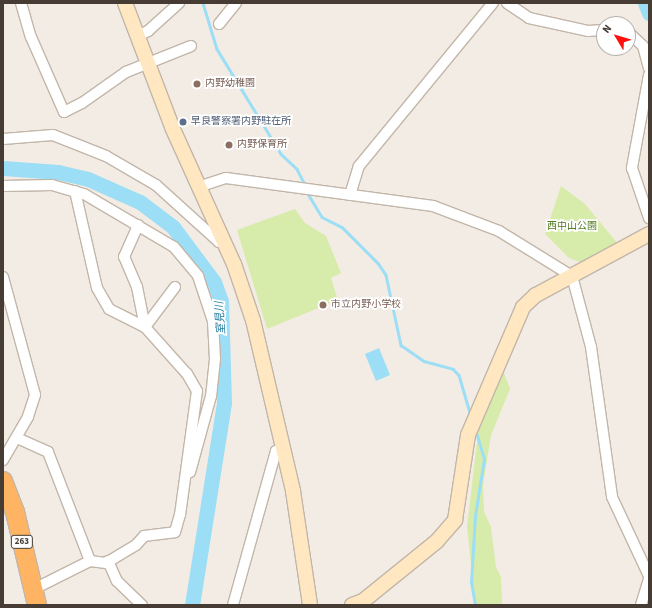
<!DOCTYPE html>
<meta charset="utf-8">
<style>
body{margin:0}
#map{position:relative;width:652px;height:608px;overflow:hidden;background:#f3ece4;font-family:"Source Sans 3","Noto Sans JP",sans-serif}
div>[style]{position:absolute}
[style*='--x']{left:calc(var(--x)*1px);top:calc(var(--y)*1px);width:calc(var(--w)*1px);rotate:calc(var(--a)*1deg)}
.green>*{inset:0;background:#d7ebaa}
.water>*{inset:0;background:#9cdef5}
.stream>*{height:2.5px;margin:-1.25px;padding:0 1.25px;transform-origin:1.25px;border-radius:1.25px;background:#9cdef5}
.river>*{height:15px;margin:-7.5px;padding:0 7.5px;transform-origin:7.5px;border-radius:7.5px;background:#9cdef5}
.roads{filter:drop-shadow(1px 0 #c2b6a9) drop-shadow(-1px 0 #c2b6a9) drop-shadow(0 1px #c2b6a9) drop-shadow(0 -1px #c2b6a9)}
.street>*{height:10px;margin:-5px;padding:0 5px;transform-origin:5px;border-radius:5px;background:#fff}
.secondary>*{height:14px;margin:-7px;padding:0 7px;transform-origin:7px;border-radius:7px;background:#ffe7c2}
.highway>*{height:18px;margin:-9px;padding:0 9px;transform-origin:9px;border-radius:9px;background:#ffb463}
.dots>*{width:11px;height:11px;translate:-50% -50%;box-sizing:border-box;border:2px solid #fff;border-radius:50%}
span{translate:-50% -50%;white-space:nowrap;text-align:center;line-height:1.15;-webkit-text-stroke:3.5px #fff;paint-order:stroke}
.shield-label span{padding:1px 3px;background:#fff;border:1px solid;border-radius:3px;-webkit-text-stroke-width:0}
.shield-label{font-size:9px;color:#463c34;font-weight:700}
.education-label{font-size:10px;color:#785e54}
.left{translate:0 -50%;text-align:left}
.service-label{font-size:10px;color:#4e5e75}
.park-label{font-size:10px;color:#527b23}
.water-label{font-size:11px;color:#237ea0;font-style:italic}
.frame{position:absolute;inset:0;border:4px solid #463c34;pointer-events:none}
.north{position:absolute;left:596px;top:16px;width:40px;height:40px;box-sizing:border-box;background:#fff;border:1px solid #b5b1ae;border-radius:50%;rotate:308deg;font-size:11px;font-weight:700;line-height:16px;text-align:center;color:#463c34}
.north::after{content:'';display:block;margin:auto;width:14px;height:18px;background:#ff100f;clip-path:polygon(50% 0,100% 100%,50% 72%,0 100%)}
</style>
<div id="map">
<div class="green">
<div style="clip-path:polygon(561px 186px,585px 204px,618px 244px,585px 264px,569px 258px,545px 234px)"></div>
<div style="clip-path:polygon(295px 209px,305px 223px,326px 236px,341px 273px,331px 278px,338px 300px,267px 329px,237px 230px)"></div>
<div style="clip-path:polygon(503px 370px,510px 389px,491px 435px,483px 485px,484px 512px,491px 527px,496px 567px,501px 577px,502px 605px,475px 605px,467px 526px,480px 417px)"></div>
</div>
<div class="water">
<div style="clip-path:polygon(379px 348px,390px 375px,376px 381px,365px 354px)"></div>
</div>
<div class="stream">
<div style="--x:203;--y:3;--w:48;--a:73.1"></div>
<div style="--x:217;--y:49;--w:123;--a:58.6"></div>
<div style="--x:281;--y:154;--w:22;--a:43"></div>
<div style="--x:297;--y:169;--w:18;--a:63"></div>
<div style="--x:307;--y:192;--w:29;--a:59"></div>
<div style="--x:322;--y:217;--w:22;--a:27"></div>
<div style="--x:342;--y:227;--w:51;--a:45"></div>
<div style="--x:378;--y:263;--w:14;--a:56"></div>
<div style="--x:386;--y:275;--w:72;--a:77.9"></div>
<div style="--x:401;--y:345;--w:28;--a:35"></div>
<div style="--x:424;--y:361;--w:30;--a:15"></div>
<div style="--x:453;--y:369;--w:8;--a:45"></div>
<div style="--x:459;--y:375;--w:43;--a:73.7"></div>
<div style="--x:475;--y:605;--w:22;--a:-100"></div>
<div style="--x:471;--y:583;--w:67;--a:-86.6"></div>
<div style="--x:475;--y:516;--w:58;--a:-81"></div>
<div style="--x:484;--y:459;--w:28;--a:-107"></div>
</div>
<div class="river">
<div style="--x:645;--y:3;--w:11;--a:68"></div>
<div style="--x:3;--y:168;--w:55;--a:4.2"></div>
<div style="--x:58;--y:172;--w:31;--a:13"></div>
<div style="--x:88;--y:179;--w:57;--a:23.9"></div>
<div style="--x:140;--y:202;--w:41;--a:37.1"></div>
<div style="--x:173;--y:227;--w:69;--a:53.3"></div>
<div style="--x:214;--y:282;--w:20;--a:70"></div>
<div style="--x:221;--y:301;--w:102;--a:88.3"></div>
<div style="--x:224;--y:403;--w:205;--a:99"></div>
</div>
<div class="roads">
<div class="street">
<div style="--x:21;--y:3;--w:35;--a:74"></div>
<div style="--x:31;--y:37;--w:82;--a:66.3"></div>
<div style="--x:64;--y:112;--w:20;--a:-27"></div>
<div style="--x:82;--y:103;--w:54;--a:-35.2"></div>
<div style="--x:126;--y:72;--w:70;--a:-21.8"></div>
<div style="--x:507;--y:3;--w:27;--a:34"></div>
<div style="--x:529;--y:18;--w:60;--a:12.4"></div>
<div style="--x:588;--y:31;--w:16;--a:-4"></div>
<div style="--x:219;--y:24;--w:27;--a:-51"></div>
<div style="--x:628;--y:32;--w:21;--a:43"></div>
<div style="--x:643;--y:46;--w:23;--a:75"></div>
<div style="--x:137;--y:36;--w:12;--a:-24"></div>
<div style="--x:148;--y:31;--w:42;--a:-42.1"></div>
<div style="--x:649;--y:75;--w:95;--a:100.4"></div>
<div style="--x:632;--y:168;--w:53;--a:71.2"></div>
<div style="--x:3;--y:139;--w:50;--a:-4.6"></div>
<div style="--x:53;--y:135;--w:57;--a:21.6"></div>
<div style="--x:106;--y:156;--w:58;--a:30.1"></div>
<div style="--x:156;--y:185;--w:85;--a:42.1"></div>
<div style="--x:219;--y:242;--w:4;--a:-14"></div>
<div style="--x:3;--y:186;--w:49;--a:-1.2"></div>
<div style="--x:52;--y:185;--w:33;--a:16"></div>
<div style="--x:84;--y:194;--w:104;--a:30.5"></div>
<div style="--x:174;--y:247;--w:38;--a:50"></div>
<div style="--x:198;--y:276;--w:47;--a:71.6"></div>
<div style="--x:213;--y:321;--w:38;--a:87"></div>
<div style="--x:215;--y:359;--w:37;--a:96"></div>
<div style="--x:211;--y:396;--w:79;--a:105.4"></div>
<div style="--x:198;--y:187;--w:29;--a:-18"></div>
<div style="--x:226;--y:178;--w:209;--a:7.7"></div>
<div style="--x:433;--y:206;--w:71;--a:20.7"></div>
<div style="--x:499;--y:231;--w:86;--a:31.7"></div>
<div style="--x:572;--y:276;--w:73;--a:75"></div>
<div style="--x:591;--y:347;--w:151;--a:82"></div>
<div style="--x:612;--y:497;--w:87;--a:64.9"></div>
<div style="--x:75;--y:191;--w:99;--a:77.2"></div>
<div style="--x:97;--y:288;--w:24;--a:60"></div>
<div style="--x:109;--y:309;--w:40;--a:26.6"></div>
<div style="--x:145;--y:327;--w:50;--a:-53.1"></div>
<div style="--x:350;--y:195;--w:30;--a:-73"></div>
<div style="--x:359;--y:166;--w:211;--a:-50.6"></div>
<div style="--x:3;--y:277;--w:122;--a:74.8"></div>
<div style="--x:35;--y:395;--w:23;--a:108"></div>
<div style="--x:28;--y:417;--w:50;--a:120.2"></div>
<div style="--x:17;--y:438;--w:34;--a:24"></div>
<div style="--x:48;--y:452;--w:117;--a:68.9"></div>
<div style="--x:108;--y:561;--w:22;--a:66"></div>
<div style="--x:117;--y:581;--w:35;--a:44"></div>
<div style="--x:34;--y:589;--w:63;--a:-26.6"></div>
<div style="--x:90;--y:561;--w:16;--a:7"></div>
<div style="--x:106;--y:563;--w:35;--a:-31"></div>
<div style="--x:136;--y:545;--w:12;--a:-48"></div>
<div style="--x:144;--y:536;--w:31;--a:-7"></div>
<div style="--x:175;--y:532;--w:18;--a:-74"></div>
<div style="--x:180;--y:515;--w:125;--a:-82.2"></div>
<div style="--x:197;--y:391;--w:20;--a:-120"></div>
<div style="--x:187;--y:374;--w:63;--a:-131.8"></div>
<div style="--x:145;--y:327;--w:41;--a:-101.3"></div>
<div style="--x:137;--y:287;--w:33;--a:-113"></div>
<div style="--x:124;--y:257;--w:35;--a:-66"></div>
<div style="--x:233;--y:605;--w:160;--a:-74.4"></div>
<div style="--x:276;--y:451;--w:7;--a:-16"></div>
<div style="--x:641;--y:605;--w:28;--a:-73"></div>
</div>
<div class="secondary">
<div style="--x:125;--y:3;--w:133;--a:69.2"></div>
<div style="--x:172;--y:127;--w:150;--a:65.7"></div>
<div style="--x:234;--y:264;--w:59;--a:71.3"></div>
<div style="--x:253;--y:320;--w:176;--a:76.8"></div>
<div style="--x:293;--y:491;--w:115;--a:81.5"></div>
<div style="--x:352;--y:605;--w:12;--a:-20"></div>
<div style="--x:363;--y:601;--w:95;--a:-39"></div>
<div style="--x:437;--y:541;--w:28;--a:-49"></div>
<div style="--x:455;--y:520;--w:86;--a:-81.3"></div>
<div style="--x:468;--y:435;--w:139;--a:-66.7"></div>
<div style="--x:523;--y:307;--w:18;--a:-43"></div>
<div style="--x:536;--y:295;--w:128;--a:-28.4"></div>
</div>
<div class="highway">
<div style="--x:3;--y:481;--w:33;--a:69"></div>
<div style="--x:15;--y:512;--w:96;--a:76.7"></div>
</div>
</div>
<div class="dots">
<div style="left:197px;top:84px;background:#8d6e63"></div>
<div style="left:183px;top:122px;background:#5c6f8a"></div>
<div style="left:229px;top:145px;background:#8d6e63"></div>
<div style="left:323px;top:305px;background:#8d6e63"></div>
</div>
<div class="shield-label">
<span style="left:22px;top:542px">263</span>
</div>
<div class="education-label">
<span class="left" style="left:205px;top:84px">内野幼稚園</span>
<span class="left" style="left:237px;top:145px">内野保育所</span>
<span class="left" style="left:331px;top:305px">市立内野小学校</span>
</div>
<div class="service-label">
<span class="left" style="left:191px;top:122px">早良警察署内野駐在所</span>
</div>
<div class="park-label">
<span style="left:572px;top:227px">西中山公園</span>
</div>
<div class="water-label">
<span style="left:221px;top:318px;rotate:-94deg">室見川</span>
</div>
<div class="frame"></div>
<div class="north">N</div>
</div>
